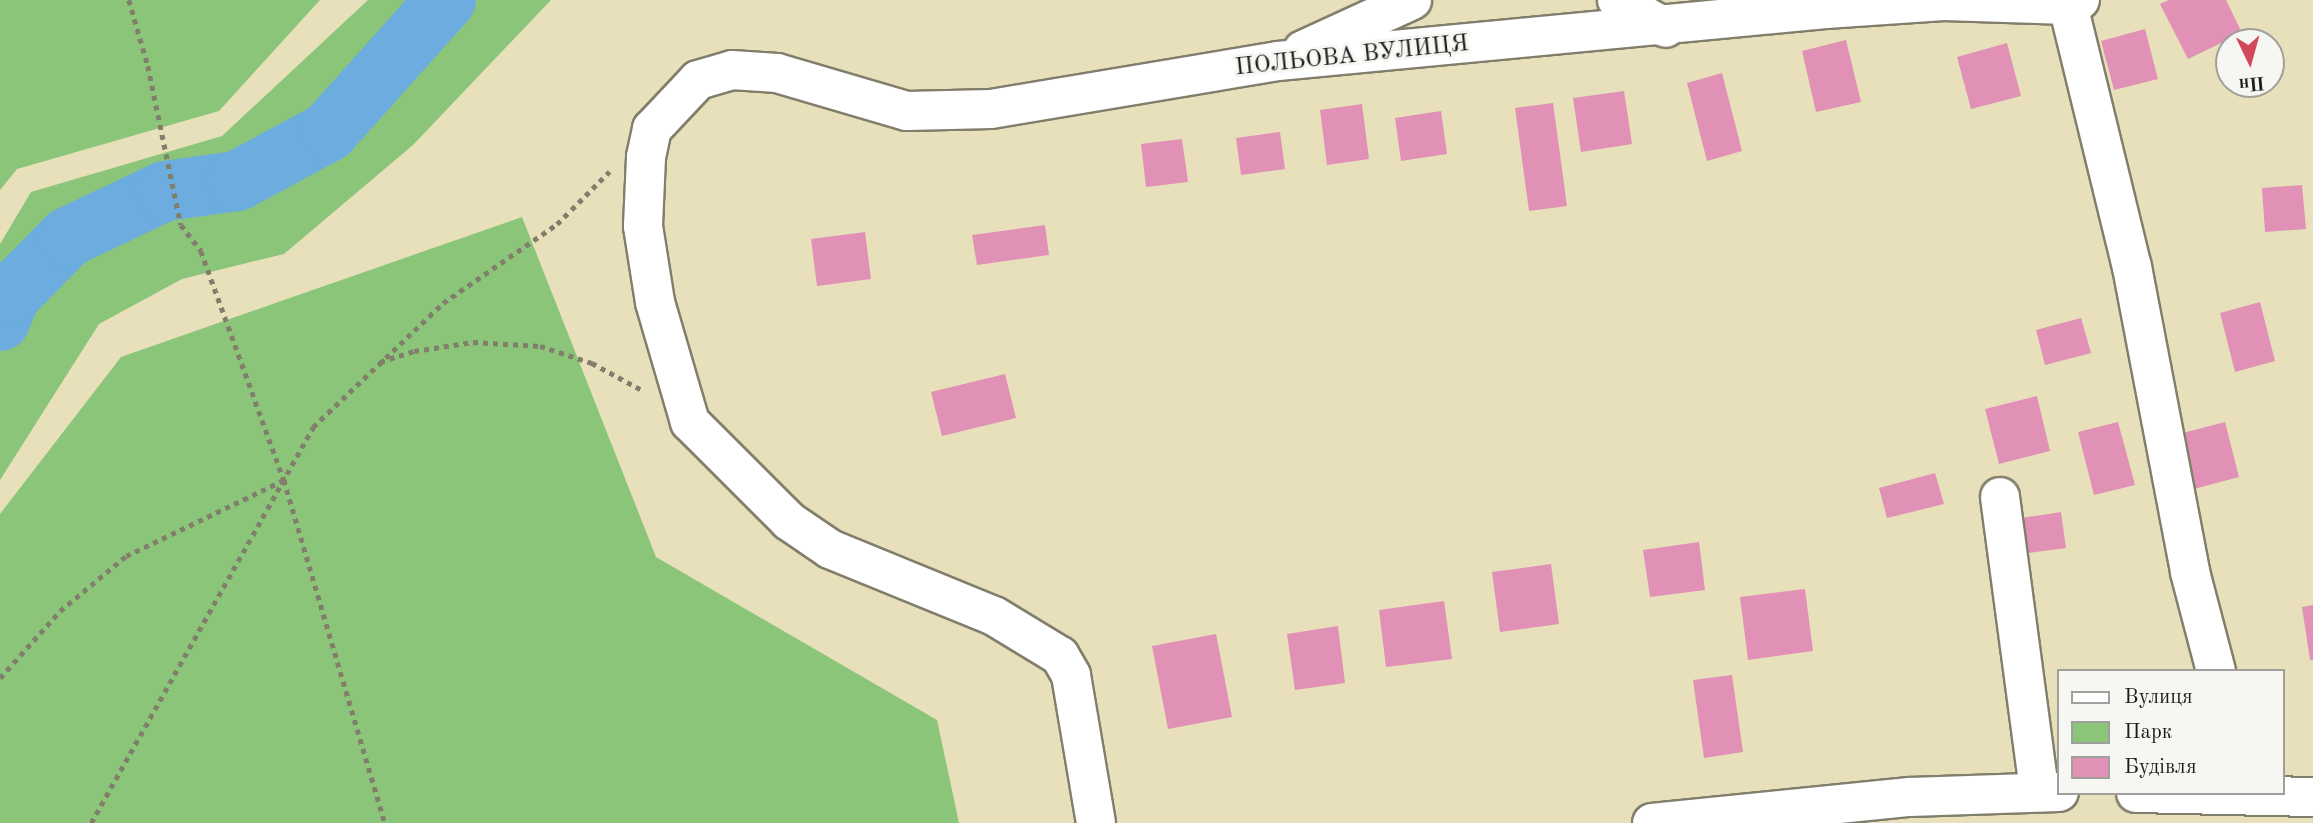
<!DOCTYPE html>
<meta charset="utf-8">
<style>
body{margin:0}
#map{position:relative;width:2313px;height:823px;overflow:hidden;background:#e7e0bb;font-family:"Old Standard TT",serif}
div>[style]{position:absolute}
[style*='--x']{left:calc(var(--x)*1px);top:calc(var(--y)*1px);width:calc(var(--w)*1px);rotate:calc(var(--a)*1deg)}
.green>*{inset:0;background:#8bc57a}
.river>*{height:60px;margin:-30px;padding:0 30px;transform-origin:30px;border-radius:30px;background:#6cacdf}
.building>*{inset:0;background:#e091b5}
.path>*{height:4.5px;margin-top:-2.25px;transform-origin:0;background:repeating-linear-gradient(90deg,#827e6c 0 5px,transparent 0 10px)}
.roads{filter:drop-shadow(2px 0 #827e6c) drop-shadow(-2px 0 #827e6c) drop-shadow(0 2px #827e6c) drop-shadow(0 -2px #827e6c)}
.minor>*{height:38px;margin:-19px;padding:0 19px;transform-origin:19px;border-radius:19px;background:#fff}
span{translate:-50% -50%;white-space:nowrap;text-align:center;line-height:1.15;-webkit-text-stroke:6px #f6f6f2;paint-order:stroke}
.street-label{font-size:24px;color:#1c1c1c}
.legend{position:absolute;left:2057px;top:669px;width:228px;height:126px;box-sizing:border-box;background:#f6f6f2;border:2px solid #9f9f9c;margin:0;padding:9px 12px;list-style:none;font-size:21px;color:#1c1c1c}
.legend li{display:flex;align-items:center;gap:14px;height:35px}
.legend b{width:35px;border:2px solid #9f9f9c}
.north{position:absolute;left:2215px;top:28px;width:70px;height:70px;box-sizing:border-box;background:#f6f6f2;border:2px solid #9f9f9c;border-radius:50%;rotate:175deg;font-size:19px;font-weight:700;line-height:28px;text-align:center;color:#1c1c1c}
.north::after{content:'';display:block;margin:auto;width:24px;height:32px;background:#d1495b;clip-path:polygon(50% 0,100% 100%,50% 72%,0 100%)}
</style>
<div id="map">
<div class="green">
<div style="clip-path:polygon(0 0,320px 0,219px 111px,17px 169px,0 190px)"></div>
<div style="clip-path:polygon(368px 0,551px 0,413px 145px,284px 254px,182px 279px,99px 324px,0 480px,0 244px,31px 192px,222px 136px)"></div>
<div style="clip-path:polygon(522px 217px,656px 557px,937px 720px,959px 823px,0 823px,0 514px,121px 357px)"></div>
</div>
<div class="river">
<div style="--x:0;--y:321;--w:27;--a:-68"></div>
<div style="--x:10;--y:296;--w:83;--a:-45.5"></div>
<div style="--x:68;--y:237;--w:107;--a:-25.4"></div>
<div style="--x:165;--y:191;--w:73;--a:-7.9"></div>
<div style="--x:237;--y:181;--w:103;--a:-28.3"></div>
<div style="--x:328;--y:132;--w:177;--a:-48.2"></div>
</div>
<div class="building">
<div style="clip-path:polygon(2169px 0,2226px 0,2242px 33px,2188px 59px,2160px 4px)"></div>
<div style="clip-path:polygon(2145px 29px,2158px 79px,2114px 90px,2101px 41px)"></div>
<div style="clip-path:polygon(1846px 40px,1861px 102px,1816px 112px,1802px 51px)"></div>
<div style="clip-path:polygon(2007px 43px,2021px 96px,1971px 109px,1957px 57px)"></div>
<div style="clip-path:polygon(1722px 73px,1742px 151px,1707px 161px,1687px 83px)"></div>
<div style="clip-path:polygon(1624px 91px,1632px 144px,1581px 152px,1573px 98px)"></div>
<div style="clip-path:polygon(1553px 103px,1567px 206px,1529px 211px,1515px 108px)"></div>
<div style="clip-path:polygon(1362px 104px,1369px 159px,1327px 165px,1320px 110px)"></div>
<div style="clip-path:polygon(1441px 111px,1447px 154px,1401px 161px,1395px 118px)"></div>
<div style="clip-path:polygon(1280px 132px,1285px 169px,1241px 175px,1236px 138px)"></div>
<div style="clip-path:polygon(1182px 139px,1188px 182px,1146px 187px,1141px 144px)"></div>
<div style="clip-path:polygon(2302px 185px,2306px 229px,2265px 232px,2262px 188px)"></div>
<div style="clip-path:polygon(1045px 225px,1049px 255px,977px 265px,972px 235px)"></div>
<div style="clip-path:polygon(865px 232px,871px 279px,817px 286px,811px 239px)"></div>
<div style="clip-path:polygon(2260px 302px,2275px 361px,2235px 372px,2220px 313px)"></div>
<div style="clip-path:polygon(2081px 318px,2091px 353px,2045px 365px,2036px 330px)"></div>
<div style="clip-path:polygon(1005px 374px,1016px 418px,942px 436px,931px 392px)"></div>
<div style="clip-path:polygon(2037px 396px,2050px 451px,1999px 464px,1985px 409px)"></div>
<div style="clip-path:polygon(2118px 422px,2135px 485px,2094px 495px,2078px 432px)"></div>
<div style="clip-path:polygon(2225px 422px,2239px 477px,2194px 489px,2179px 434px)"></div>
<div style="clip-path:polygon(1935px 473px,1944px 504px,1887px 518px,1879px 488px)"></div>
<div style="clip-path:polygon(2061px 512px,2066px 548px,2013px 555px,2008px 520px)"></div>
<div style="clip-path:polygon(1699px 542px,1705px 590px,1650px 597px,1643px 550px)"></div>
<div style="clip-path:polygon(1551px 564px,1559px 624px,1500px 632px,1492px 572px)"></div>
<div style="clip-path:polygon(1805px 589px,1813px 651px,1748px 660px,1740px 597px)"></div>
<div style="clip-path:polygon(1444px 601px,1452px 659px,1386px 667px,1379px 610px)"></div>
<div style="clip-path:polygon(2313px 605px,2313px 660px,2310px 660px,2302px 607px)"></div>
<div style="clip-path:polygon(1338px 626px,1345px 683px,1295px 690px,1287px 634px)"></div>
<div style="clip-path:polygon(1216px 634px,1232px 717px,1168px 729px,1152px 646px)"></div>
<div style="clip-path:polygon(1732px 675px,1743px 752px,1704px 758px,1693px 680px)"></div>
</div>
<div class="path">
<div style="--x:129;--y:0;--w:69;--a:73.9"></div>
<div style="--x:148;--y:66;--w:162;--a:78.3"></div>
<div style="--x:181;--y:225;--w:33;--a:52"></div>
<div style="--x:201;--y:251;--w:244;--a:70.1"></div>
<div style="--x:284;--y:480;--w:358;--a:73.6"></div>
<div style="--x:380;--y:362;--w:36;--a:-18"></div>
<div style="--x:414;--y:351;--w:60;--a:-8.7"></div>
<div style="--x:473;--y:342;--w:67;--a:3.4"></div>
<div style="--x:540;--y:346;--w:55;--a:18.1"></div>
<div style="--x:592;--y:363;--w:57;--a:28.4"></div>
<div style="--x:0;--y:678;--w:90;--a:-48.2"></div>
<div style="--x:60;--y:611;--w:86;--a:-39.8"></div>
<div style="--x:126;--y:556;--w:175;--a:-25.7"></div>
<div style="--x:91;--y:823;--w:454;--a:-60.7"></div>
<div style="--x:313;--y:427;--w:180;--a:-43.6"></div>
<div style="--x:443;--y:303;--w:139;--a:-34.7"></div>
<div style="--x:557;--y:224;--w:74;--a:-45"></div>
</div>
<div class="roads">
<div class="minor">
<div style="--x:1617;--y:0;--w:56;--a:29.7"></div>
<div style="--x:2068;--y:5;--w:270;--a:76.3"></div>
<div style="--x:2132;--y:267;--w:310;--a:79.2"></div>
<div style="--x:2190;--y:572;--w:102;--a:75.3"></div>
<div style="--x:1303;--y:50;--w:120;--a:-24.6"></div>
<div style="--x:2000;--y:497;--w:297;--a:82.4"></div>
<div style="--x:2136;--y:793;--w:177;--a:1.3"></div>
<div style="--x:1096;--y:823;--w:150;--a:-99.6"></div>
<div style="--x:1071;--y:675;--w:22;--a:-120"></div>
<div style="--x:1060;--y:656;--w:77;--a:-148.8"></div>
<div style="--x:994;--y:616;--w:177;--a:-157.8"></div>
<div style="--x:830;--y:549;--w:50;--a:-145.7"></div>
<div style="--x:789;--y:521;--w:140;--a:-135"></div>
<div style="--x:690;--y:422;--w:125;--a:-106.3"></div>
<div style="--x:655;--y:302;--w:77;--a:-99"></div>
<div style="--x:643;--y:226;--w:69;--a:-87.5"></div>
<div style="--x:646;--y:157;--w:29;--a:-78"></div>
<div style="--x:652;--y:129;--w:67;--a:-46.8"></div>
<div style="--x:698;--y:80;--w:35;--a:-16"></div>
<div style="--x:732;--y:70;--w:45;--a:3.8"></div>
<div style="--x:777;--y:73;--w:135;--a:16.3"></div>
<div style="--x:907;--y:111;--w:84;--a:-1.4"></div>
<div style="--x:991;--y:109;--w:291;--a:-9.5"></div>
<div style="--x:1278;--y:61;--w:550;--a:-5.42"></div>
<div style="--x:1826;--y:9;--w:118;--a:-3.9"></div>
<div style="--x:1944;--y:1;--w:124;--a:1.8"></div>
<div style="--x:2068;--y:5;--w:13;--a:-23"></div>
<div style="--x:1652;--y:823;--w:259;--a:-5.8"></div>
<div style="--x:1910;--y:797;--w:149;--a:-1.9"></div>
</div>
</div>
<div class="street-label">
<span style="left:1352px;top:57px;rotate:-6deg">ПОЛЬОВА ВУЛИЦЯ</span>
</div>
<ul class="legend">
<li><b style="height:9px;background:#fff"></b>Вулиця</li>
<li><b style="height:19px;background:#8bc57a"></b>Парк</li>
<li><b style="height:19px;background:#e091b5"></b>Будівля</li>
</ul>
<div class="north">Пн</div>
</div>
